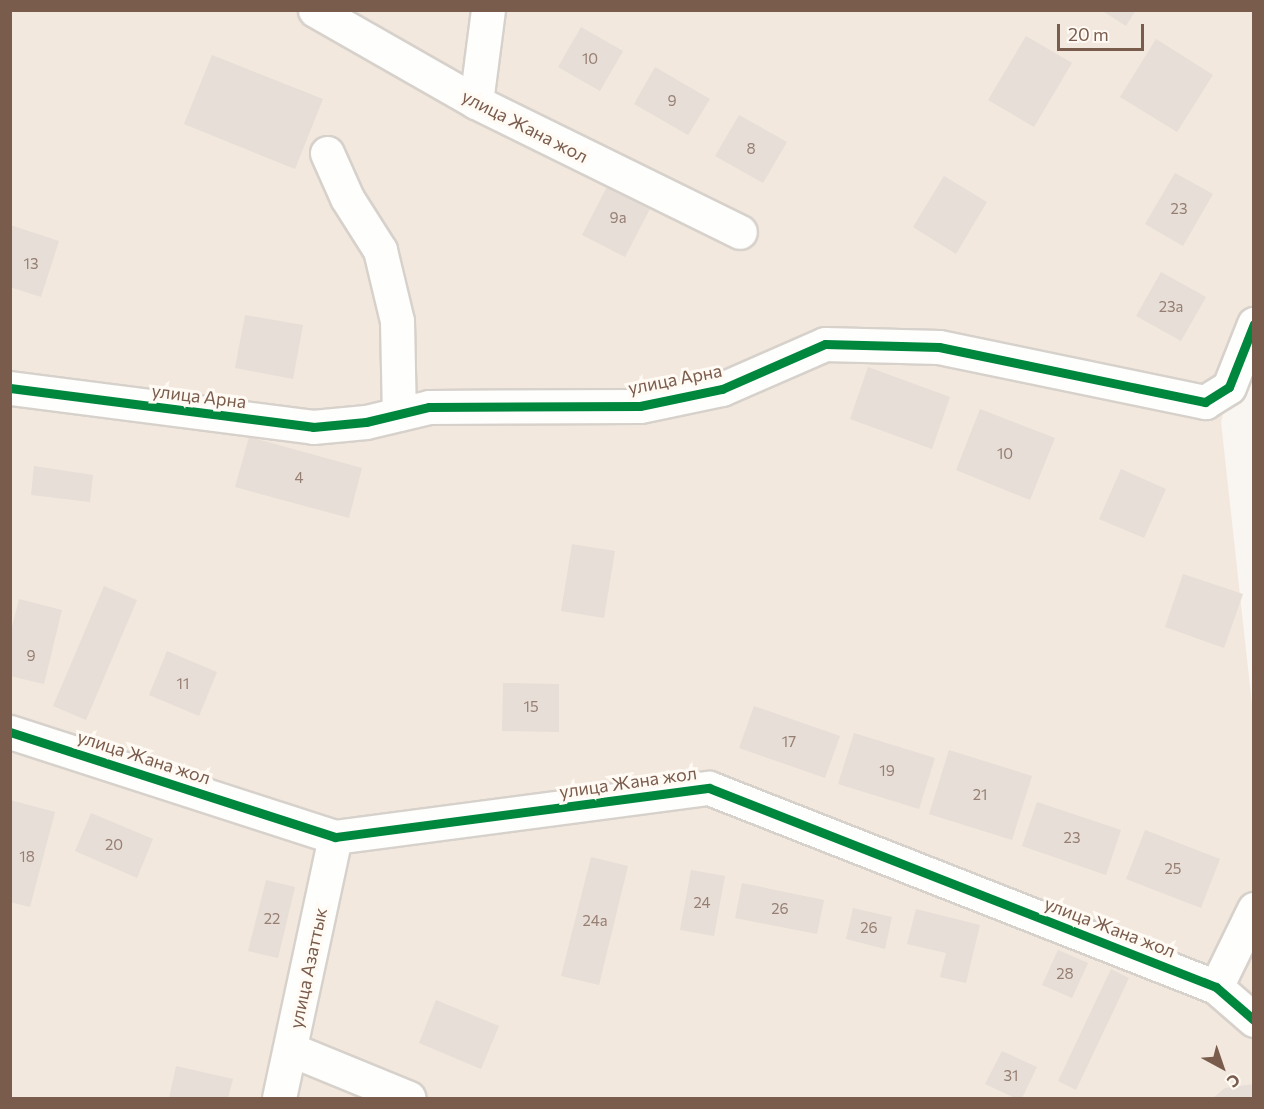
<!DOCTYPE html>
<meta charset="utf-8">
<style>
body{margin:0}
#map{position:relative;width:1264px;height:1109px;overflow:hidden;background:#f9f5f0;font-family:Commissioner,sans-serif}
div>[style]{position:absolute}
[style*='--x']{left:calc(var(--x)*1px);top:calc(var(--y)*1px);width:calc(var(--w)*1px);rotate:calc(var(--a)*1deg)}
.residential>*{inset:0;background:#f2e8de}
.building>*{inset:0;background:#e6ded7}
.roads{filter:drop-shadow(2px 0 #d7d1cb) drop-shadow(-2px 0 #d7d1cb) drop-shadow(0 2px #d7d1cb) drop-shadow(0 -2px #d7d1cb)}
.minor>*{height:33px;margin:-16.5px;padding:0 16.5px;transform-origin:16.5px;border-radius:16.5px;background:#fefefd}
.cycleway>*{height:9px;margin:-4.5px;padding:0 4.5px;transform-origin:4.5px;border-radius:4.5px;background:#00873e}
span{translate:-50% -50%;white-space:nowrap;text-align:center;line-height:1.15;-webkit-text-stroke:6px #fffaf3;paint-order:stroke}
.number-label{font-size:15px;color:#977e72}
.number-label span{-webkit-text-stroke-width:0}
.street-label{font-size:18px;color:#7a5c4d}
.frame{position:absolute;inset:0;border:12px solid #7a5c4d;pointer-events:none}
.north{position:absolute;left:1192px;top:1037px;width:60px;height:60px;-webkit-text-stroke:4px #fffaf3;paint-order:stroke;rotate:140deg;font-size:16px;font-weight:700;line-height:24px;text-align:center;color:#7a5c4d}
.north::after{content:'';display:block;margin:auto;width:21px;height:27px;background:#7a5c4d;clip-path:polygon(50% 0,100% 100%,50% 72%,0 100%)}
.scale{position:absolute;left:1057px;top:24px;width:87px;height:27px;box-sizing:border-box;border:3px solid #7a5c4d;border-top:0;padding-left:8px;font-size:18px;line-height:21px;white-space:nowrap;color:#7a5c4d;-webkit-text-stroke:4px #fffaf3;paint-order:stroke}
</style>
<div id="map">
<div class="residential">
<div style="clip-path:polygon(10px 11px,1253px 11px,1253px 300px,1221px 422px,1254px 723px,1253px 1098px,11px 1098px)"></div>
</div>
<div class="building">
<div style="clip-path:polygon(1101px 10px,1136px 10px,1126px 26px)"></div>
<div style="clip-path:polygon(581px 27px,623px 51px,600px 91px,558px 67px)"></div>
<div style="clip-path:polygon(1026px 36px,1072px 63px,1034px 127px,988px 100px)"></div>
<div style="clip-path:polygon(1156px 39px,1213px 75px,1177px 132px,1120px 97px)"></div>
<div style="clip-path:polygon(212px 55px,323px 99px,295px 169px,184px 124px)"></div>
<div style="clip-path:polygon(655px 67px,710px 99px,688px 135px,634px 104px)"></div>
<div style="clip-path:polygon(739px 115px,787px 142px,763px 183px,715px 156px)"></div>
<div style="clip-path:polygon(1175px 173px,1213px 194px,1183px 246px,1145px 224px)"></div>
<div style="clip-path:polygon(944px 176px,987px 202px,956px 254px,913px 227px)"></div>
<div style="clip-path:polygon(611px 179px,654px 201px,625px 257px,582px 235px)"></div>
<div style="clip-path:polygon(10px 225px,59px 241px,41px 297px,10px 287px)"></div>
<div style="clip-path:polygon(1161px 272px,1206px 297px,1181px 341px,1136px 316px)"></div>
<div style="clip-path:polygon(245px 315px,303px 325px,293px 379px,235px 368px)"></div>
<div style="clip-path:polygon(868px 367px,950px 397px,932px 449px,850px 419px)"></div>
<div style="clip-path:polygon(980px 409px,1055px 438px,1030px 500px,956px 470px)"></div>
<div style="clip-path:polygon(249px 437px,362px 468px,349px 518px,235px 487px)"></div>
<div style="clip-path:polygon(34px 466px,93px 475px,90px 502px,31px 495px)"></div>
<div style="clip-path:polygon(1121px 469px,1166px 489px,1144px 538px,1099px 519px)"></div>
<div style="clip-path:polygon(572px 544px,615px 551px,604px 618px,561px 611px)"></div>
<div style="clip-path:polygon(1183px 574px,1243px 594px,1224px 648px,1165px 627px)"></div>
<div style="clip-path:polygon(104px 586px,137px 600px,86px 720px,53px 706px)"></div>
<div style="clip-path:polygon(19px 599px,62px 610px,44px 684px,10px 676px,10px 635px)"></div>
<div style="clip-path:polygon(167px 651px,217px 672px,199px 716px,149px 695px)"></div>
<div style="clip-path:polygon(503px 683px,559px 684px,559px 732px,502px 731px)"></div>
<div style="clip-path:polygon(754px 706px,840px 736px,825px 778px,739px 748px)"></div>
<div style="clip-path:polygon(854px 733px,935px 758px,919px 809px,838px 784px)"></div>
<div style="clip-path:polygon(949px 750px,1032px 776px,1012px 840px,929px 814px)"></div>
<div style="clip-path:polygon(10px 800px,55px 812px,30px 907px,10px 902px)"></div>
<div style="clip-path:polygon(1037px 802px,1121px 830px,1106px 875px,1022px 846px)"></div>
<div style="clip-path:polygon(91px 813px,153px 839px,137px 878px,75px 851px)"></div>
<div style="clip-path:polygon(1145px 830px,1220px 859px,1201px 908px,1126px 879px)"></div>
<div style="clip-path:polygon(591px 857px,628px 866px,599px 985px,561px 976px)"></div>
<div style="clip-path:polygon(691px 870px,725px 876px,714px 936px,680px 930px)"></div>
<div style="clip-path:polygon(266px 880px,295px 887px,278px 958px,248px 951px)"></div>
<div style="clip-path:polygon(742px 883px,824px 900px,817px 934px,735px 918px)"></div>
<div style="clip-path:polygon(853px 908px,892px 917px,885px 949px,846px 939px)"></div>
<div style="clip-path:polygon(916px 909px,980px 925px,966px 983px,940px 977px,946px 953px,907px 944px)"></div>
<div style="clip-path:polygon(1058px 950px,1088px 963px,1072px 998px,1042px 985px)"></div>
<div style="clip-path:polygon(1111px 969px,1129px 978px,1076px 1090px,1058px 1081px)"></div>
<div style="clip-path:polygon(436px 1000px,499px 1026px,481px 1069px,419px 1043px)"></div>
<div style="clip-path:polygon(1002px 1051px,1037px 1067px,1022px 1098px,1015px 1098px,985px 1084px)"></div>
<div style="clip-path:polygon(176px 1066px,233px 1079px,228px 1098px,169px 1098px)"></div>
<div style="clip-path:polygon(1254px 1084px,1254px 1098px,1213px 1098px,1225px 1088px)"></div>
</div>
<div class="roads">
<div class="minor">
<div style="--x:315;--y:10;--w:185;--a:29.7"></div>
<div style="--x:476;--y:102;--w:294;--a:26.2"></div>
<div style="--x:476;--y:102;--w:93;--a:-82.6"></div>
<div style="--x:327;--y:153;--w:49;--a:66"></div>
<div style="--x:347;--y:198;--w:62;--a:57.6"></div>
<div style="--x:380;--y:250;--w:73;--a:76.5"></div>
<div style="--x:397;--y:321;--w:93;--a:88.8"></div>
<div style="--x:10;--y:388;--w:305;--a:7.3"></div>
<div style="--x:313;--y:427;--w:53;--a:-5.4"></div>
<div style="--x:366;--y:422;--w:65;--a:-13.4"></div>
<div style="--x:429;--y:407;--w:211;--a:-0.3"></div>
<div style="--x:640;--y:406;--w:84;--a:-11.7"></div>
<div style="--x:722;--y:389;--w:112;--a:-23.6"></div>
<div style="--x:825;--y:344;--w:114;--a:1.5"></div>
<div style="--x:939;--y:347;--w:272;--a:11.7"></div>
<div style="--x:1205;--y:402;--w:28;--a:-32"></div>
<div style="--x:1229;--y:387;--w:68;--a:-68.4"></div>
<div style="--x:10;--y:732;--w:342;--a:17.9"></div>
<div style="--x:335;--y:837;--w:377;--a:-7.5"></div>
<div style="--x:709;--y:788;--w:545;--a:21.43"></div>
<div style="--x:1216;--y:987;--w:50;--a:41"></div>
<div style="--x:1216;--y:987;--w:87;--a:-64"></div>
<div style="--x:292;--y:1050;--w:126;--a:22.3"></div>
<div style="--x:279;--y:1098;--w:267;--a:-77.9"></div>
</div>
</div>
<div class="cycleway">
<div style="--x:10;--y:388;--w:305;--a:7.3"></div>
<div style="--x:313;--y:427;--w:53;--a:-5.4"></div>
<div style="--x:366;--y:422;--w:65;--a:-13.4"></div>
<div style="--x:429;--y:407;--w:211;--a:-0.3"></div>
<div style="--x:640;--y:406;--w:84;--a:-11.7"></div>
<div style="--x:722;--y:389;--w:112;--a:-23.6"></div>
<div style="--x:825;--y:344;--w:114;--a:1.5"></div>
<div style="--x:939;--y:347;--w:272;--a:11.7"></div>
<div style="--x:1205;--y:402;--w:28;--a:-32"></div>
<div style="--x:1229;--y:387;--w:68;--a:-68.4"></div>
<div style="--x:10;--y:732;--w:342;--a:17.9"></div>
<div style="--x:335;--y:837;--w:377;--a:-7.5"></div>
<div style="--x:709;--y:788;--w:545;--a:21.43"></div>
<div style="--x:1216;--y:987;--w:50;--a:41"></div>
</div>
<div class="number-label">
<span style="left:590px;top:59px">10</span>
<span style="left:672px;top:101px">9</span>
<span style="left:751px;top:149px">8</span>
<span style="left:1179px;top:209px">23</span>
<span style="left:618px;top:218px">9а</span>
<span style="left:31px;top:264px">13</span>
<span style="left:1171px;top:307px">23а</span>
<span style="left:1005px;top:454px">10</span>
<span style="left:299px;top:478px">4</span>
<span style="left:31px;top:656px">9</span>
<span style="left:183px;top:684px">11</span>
<span style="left:531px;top:707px">15</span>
<span style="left:789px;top:742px">17</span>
<span style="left:887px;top:771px">19</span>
<span style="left:980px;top:795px">21</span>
<span style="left:1072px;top:838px">23</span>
<span style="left:114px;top:845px">20</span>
<span style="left:27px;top:857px">18</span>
<span style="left:1173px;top:869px">25</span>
<span style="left:702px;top:903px">24</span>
<span style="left:780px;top:909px">26</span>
<span style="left:272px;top:919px">22</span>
<span style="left:595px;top:921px">24а</span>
<span style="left:869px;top:928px">26</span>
<span style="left:1065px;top:974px">28</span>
<span style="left:1011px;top:1076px">31</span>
</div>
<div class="street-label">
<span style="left:525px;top:126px;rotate:27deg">улица Жана жол</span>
<span style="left:675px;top:379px;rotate:-11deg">улица Арна</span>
<span style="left:199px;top:396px;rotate:7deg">улица Арна</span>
<span style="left:144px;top:757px;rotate:18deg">улица Жана жол</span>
<span style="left:628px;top:782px;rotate:-8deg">улица Жана жол</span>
<span style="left:1110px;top:927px;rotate:21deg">улица Жана жол</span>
<span style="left:308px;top:968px;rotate:-78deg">улица Азаттык</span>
</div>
<div class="frame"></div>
<div class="north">С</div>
<div class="scale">20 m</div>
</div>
